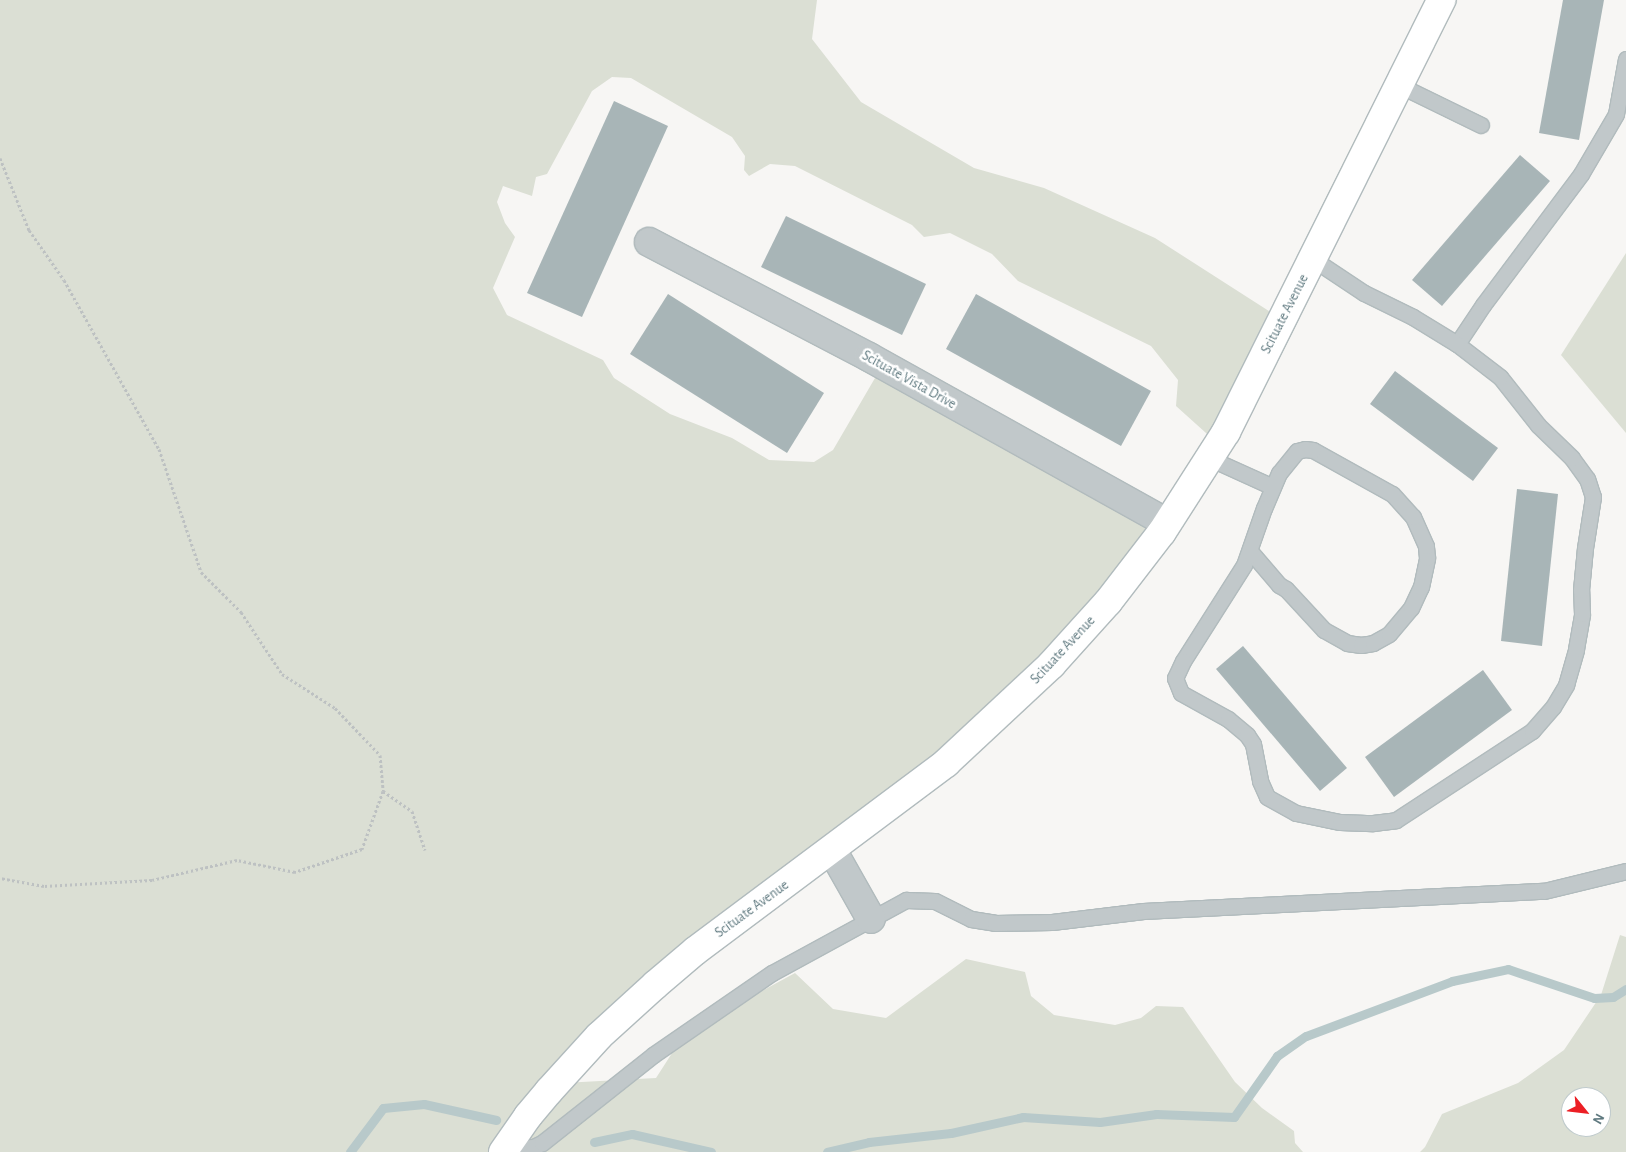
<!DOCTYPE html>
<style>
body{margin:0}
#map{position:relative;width:1626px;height:1152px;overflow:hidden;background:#f7f6f4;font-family:"Alegreya Sans",sans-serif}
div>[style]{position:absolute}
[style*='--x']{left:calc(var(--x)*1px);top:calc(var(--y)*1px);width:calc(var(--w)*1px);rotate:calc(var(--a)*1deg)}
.green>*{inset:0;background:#dbdfd4}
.stream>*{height:9px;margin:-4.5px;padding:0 4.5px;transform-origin:4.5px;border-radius:4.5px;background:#b8c9ca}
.building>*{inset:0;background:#a8b5b7}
.path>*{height:3px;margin-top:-1.5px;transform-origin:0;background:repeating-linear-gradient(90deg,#bdc1c2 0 2.5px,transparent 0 5px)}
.roads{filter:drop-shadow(1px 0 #b1bbbd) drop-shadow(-1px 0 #b1bbbd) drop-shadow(0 1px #b1bbbd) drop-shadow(0 -1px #b1bbbd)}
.service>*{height:15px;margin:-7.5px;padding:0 7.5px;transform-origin:7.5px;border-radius:7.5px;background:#c1c8ca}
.minor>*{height:28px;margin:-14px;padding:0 14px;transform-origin:14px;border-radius:14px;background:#c1c8ca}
.secondary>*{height:28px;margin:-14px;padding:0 14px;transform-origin:14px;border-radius:14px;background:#fff}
span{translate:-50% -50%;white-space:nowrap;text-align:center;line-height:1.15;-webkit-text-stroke:5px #fff;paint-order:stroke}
.street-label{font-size:14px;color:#607a80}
.north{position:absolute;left:1561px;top:1087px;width:50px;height:50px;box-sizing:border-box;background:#fff;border:1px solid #bfcacc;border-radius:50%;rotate:119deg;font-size:14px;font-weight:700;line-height:20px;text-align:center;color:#607a80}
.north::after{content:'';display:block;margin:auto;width:18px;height:22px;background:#ec1f25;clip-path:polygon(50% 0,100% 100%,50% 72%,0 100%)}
</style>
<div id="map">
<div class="green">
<div style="clip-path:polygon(0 0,817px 0,812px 39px,861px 102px,974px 168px,1044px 188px,1155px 238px,1283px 320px,1216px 442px,1176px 406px,1178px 380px,1151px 346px,1018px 281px,992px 254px,950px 233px,924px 237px,912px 225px,795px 166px,770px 164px,749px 176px,744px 170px,745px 156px,732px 137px,631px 78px,612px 77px,592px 91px,547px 174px,536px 177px,532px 196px,503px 186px,497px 202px,505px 223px,515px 237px,493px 288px,507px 315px,603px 360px,614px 378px,670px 414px,732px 438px,769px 460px,814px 462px,833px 450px,882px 366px,1166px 523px,1062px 657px,773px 895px,563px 1083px,656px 1078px,694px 1019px,753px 996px,795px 973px,833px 1009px,886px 1018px,966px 959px,1025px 972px,1031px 996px,1054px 1015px,1115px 1025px,1141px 1018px,1156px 1006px,1183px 1007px,1235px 1082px,1262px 1108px,1294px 1131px,1295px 1143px,1303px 1152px,0 1152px)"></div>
<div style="clip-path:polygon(1626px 253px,1626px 433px,1561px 355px)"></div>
<div style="clip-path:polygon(evenodd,1620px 935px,1626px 937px,1626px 1152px,1420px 1152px,1425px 1147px,1442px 1114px,1518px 1083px,1564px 1050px,1601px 995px,1620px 935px,1571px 1097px,1601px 1097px,1601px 1127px,1571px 1127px,1571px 1097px)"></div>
</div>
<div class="stream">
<div style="--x:594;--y:1142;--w:39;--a:-12"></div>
<div style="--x:632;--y:1134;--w:81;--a:12.8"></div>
<div style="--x:350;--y:1152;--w:55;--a:-53.1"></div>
<div style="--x:383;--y:1108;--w:41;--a:-5.6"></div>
<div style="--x:424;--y:1104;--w:74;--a:12.5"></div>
<div style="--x:827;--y:1152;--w:43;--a:-13.4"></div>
<div style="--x:869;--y:1142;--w:82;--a:-6.3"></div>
<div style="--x:951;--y:1133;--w:74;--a:-12.5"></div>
<div style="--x:1023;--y:1117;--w:77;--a:3.7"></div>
<div style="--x:1100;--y:1122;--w:57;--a:-8.1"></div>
<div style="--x:1156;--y:1114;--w:78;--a:2.2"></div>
<div style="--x:1234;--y:1117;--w:75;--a:-54.8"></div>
<div style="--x:1277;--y:1056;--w:35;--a:-35"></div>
<div style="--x:1306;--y:1036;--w:156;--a:-20.6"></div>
<div style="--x:1452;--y:981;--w:57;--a:-12.1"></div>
<div style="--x:1508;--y:969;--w:91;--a:18.6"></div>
<div style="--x:1594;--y:998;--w:19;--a:-3"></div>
<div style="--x:1613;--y:997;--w:15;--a:-32"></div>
</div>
<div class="building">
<div style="clip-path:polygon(1563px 0,1604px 0,1579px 140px,1539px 133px)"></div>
<div style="clip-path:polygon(614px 101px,668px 126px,582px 317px,527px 293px)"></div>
<div style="clip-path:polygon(1520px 155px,1550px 181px,1442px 306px,1412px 280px)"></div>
<div style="clip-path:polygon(786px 216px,926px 284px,902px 335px,761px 267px)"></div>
<div style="clip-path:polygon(668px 294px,824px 393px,787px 453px,630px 354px)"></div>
<div style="clip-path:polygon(976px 294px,1151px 391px,1121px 446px,946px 349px)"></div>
<div style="clip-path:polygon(1395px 371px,1498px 448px,1473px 481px,1370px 404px)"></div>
<div style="clip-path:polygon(1517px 489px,1558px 494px,1542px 646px,1501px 641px)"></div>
<div style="clip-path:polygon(1243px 646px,1347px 768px,1320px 791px,1216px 669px)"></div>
<div style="clip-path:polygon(1483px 670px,1512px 710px,1394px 797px,1365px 757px)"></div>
</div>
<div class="path">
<div style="--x:0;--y:158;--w:78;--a:68.1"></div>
<div style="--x:29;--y:230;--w:61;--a:55"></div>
<div style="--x:64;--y:280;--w:194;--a:60.7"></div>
<div style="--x:159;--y:449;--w:130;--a:71.1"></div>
<div style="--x:201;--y:572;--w:57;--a:45"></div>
<div style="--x:241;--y:612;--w:74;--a:56.5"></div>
<div style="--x:282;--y:674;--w:63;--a:32.7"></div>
<div style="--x:335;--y:708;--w:65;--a:46.2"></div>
<div style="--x:380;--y:755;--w:36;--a:85"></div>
<div style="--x:383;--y:791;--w:62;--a:109.9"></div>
<div style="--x:362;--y:849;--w:71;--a:161.1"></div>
<div style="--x:295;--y:872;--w:59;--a:-168.3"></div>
<div style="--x:237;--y:860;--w:87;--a:166.8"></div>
<div style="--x:152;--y:880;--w:108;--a:176.8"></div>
<div style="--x:44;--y:886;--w:45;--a:-169.7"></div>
<div style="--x:383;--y:791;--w:35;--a:35"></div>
<div style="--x:412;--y:811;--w:41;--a:71.6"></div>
</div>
<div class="roads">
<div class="service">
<div style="--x:1399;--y:85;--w:91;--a:26"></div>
<div style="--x:1457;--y:344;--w:47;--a:-56.3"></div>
<div style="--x:1483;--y:305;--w:164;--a:-53.2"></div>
<div style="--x:1581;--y:174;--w:69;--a:-59.7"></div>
<div style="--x:1616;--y:114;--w:56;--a:-79.7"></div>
<div style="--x:1209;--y:458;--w:70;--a:24.4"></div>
<div style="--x:1250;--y:551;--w:45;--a:49.5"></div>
<div style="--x:1279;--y:585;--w:8;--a:30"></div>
<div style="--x:1286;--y:589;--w:56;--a:47.2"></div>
<div style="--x:1324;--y:630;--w:26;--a:29"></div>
<div style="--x:1347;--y:643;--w:14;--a:8"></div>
<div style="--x:1361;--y:645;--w:12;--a:-9"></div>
<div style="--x:1373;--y:643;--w:18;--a:-29"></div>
<div style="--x:1389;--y:634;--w:34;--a:-50"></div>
<div style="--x:1411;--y:608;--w:23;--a:-65"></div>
<div style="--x:1421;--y:587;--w:30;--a:-78"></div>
<div style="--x:1427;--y:558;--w:12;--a:-95"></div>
<div style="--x:1426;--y:546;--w:32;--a:-114"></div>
<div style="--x:1413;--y:517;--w:31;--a:-132"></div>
<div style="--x:1392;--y:494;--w:90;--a:-150.9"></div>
<div style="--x:1313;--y:450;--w:8;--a:-173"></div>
<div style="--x:1305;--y:449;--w:8;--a:166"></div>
<div style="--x:1297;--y:451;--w:28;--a:129"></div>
<div style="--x:1279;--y:473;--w:38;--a:113"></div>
<div style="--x:1264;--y:508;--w:60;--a:109.3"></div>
<div style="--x:1244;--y:565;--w:114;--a:122.4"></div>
<div style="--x:1183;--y:661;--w:19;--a:115"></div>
<div style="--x:1175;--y:678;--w:16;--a:68"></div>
<div style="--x:1181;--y:693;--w:54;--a:29"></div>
<div style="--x:1228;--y:719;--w:25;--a:40"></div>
<div style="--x:1247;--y:735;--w:11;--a:56"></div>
<div style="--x:1253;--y:744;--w:38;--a:79"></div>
<div style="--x:1260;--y:781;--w:17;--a:66"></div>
<div style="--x:1267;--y:797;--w:33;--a:29"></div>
<div style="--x:1296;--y:813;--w:45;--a:11.6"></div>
<div style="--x:1340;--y:822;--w:33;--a:2"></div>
<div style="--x:1373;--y:823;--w:23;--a:-7"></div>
<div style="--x:1396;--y:820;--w:163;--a:-33.2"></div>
<div style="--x:1532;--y:731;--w:32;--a:-49"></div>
<div style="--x:1553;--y:707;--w:26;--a:-59"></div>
<div style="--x:1566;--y:685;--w:37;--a:-74"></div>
<div style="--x:1576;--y:649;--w:36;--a:-80"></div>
<div style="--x:1582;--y:614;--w:24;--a:-92"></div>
<div style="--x:1581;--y:590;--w:42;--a:-84.6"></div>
<div style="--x:1585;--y:548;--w:52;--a:-81.1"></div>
<div style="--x:1593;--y:497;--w:19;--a:-108"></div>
<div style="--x:1587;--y:479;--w:26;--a:-126"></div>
<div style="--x:1572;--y:458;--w:47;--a:-135.9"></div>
<div style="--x:1538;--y:425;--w:61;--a:-128.4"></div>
<div style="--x:1500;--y:377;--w:54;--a:-142.5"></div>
<div style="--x:1457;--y:344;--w:52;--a:-148.5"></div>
<div style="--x:1413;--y:317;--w:55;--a:-153.9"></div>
<div style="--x:1364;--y:293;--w:61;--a:-146.3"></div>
<div style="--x:504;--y:1149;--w:29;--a:-4"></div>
<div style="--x:533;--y:1147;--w:10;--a:-24"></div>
<div style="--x:542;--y:1143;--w:142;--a:-38.4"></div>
<div style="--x:653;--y:1055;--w:145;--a:-34.6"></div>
<div style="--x:772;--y:973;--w:153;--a:-28.6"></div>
<div style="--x:906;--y:900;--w:29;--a:2"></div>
<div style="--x:935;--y:901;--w:40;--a:26.6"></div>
<div style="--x:971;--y:919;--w:24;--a:9"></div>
<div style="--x:995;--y:923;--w:57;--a:-1"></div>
<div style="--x:1052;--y:922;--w:92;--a:-6.9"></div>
<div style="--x:1143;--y:911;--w:401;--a:-2.9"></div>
<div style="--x:1544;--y:891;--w:84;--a:-13.7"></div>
</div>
<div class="minor">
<div style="--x:649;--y:242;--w:248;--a:27.6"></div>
<div style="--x:869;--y:357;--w:341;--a:29.1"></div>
<div style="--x:832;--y:850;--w:79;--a:60.5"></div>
</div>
<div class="secondary">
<div style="--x:503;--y:1152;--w:44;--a:-55.2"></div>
<div style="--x:528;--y:1116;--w:33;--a:-50"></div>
<div style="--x:549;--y:1091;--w:74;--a:-47.7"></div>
<div style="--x:599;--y:1036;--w:76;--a:-42.3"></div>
<div style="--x:655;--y:985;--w:52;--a:-40.4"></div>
<div style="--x:695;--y:951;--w:314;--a:-36.8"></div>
<div style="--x:946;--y:763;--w:144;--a:-43"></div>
<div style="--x:1051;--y:665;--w:85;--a:-47.9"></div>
<div style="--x:1108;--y:602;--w:88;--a:-52.4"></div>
<div style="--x:1162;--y:532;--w:119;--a:-57.4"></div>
<div style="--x:1226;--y:432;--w:483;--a:-63.5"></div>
</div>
</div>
<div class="street-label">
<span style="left:1285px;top:314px;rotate:-63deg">Scituate Avenue</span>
<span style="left:909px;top:380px;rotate:29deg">Scituate Vista Drive</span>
<span style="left:1063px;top:650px;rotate:-47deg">Scituate Avenue</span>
<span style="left:752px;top:909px;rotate:-36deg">Scituate Avenue</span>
</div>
<div class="north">N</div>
</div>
